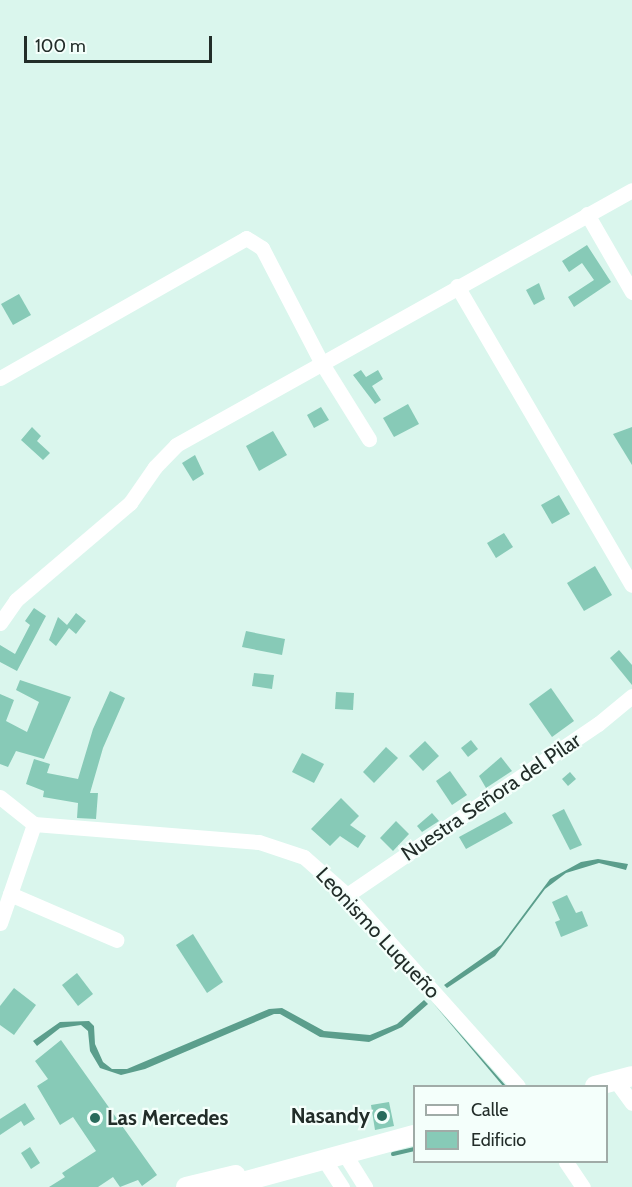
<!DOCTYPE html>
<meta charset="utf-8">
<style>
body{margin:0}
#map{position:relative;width:632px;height:1187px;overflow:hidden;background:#daf6ed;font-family:Cabin,sans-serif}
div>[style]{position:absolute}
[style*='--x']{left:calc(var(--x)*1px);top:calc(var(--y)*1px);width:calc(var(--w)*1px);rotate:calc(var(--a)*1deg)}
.water>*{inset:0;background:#5b9e8c}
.stream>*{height:4px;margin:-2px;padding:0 2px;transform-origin:2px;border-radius:2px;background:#5b9e8c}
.building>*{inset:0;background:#87cab7}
.minor>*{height:15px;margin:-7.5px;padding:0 7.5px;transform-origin:7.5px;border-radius:7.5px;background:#fff}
.major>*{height:20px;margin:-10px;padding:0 10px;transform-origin:10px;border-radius:10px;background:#fff}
.dots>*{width:16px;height:16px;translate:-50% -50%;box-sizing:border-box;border:3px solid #f4fffb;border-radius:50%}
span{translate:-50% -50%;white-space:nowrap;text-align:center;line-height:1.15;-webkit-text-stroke:4.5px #f4fffb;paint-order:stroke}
.street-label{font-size:21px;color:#222d29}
.poi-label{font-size:21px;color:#222d29;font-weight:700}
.right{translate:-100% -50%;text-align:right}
.left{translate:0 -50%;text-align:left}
.legend{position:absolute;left:413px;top:1085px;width:195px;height:78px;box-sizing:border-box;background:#f4fffb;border:2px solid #a0aba7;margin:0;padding:8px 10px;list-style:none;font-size:18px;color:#222d29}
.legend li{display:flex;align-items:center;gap:12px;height:30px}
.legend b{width:30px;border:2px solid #a0aba7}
.scale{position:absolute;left:24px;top:36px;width:188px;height:27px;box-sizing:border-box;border:3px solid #222d29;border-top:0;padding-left:8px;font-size:18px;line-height:21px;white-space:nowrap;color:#222d29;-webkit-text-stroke:4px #f4fffb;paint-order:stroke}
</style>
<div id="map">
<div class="water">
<div style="clip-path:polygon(598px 859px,628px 864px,626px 870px,599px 863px,566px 873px,545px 889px,495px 956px,447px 988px,444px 985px,501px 945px,550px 879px,581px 862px)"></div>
<div style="clip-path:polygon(424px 1000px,428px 1004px,402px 1027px,369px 1042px,320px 1037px,280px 1014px,274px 1014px,145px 1069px,121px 1075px,100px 1068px,90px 1051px,88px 1031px,81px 1025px,60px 1028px,37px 1046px,33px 1041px,60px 1022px,89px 1021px,94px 1026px,95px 1044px,103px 1062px,112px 1069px,127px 1069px,269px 1009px,282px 1008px,324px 1031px,370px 1035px,397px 1024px)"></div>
<div style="clip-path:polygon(433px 1003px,506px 1086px,503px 1086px)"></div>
</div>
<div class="stream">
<div style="--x:393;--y:1154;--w:22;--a:-13"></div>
</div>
<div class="building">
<div style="clip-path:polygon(587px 245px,611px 282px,574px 307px,568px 297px,594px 280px,582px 263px,569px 272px,562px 261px)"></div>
<div style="clip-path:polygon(539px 283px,545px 299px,534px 305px,526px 290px)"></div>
<div style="clip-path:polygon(19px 294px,31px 315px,13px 325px,1px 304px)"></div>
<div style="clip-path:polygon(361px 370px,366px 377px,378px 370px,383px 379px,372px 386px,381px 400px,375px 404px,353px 375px)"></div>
<div style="clip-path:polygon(408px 404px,419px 424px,394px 437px,383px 418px)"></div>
<div style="clip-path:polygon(321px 407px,329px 420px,314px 428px,307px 415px)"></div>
<div style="clip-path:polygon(32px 427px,41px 436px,37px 441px,50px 453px,43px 460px,21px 440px)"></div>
<div style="clip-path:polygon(632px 427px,632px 465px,613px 434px)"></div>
<div style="clip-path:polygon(273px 431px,287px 455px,259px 471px,246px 446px)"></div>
<div style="clip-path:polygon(195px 455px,204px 474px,193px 481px,182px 463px)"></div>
<div style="clip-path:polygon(559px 495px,570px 514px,552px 524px,541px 505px)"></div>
<div style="clip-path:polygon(504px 533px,513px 547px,496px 558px,487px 543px)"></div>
<div style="clip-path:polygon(595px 566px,612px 595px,584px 611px,567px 583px)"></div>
<div style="clip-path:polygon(34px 608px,46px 616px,17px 671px,0 662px,0 645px,15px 654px,30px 625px,25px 621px)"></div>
<div style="clip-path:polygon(76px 613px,86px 621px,76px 634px,69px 628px,56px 646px,49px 640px,58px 617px,67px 625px)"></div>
<div style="clip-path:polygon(246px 631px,285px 639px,282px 655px,242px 647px)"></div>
<div style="clip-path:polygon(619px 650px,632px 665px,632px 685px,610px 658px)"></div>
<div style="clip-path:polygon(254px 673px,274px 675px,272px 689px,252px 686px)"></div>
<div style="clip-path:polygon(20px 680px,71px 697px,44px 759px,16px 751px,8px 767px,0 764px,0 694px,14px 700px,6px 721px,27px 732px,39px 702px,16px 690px)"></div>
<div style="clip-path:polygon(551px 688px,574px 721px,552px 737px,529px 704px)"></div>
<div style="clip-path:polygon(110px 691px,125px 698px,103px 748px,90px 793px,98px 793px,96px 819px,77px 818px,78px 803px,43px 797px,44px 791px,26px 784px,34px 759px,50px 764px,47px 773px,78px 779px,93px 729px)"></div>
<div style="clip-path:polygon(336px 692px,354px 693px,353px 710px,335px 709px)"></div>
<div style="clip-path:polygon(471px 740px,478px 749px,468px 757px,461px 748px)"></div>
<div style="clip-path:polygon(425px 741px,439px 756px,423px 771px,409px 756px)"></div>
<div style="clip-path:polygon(386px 747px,398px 758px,374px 783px,363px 772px)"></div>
<div style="clip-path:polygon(302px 753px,324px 764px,314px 783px,292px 772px)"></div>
<div style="clip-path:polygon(501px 757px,512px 771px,486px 788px,479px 776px)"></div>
<div style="clip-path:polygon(450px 771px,467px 795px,452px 805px,436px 781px)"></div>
<div style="clip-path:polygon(570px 772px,576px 779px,568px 786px,562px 779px)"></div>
<div style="clip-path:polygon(341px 798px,359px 816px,350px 825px,366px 836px,358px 848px,340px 836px,330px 846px,311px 829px)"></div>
<div style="clip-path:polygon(564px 809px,582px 845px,570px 850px,552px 815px)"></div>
<div style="clip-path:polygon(505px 812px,513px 823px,466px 849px,459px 837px)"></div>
<div style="clip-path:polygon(432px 813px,439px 821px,422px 832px,417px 826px)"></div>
<div style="clip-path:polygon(396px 821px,409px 834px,393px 851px,380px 838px)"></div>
<div style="clip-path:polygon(567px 895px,576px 913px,582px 911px,588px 926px,561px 937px,555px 922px,560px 920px,552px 902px)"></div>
<div style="clip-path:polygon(193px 934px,223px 982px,207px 993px,176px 945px)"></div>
<div style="clip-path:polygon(77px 973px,93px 994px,78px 1006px,62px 985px)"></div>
<div style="clip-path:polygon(14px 988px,36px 1005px,14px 1035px,0 1025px,0 1006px)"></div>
<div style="clip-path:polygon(61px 1040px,157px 1175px,142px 1186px,138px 1180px,120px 1187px,113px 1177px,98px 1187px,49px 1187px,65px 1177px,62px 1173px,96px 1151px,73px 1117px,60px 1125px,37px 1086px,48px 1079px,35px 1061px)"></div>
<div style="clip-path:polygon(389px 1102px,394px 1126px,375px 1130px,371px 1105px)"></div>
<div style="clip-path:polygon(25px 1103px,35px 1119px,24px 1126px,21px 1121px,0 1135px,0 1119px)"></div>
<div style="clip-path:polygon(30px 1147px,40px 1163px,31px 1169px,21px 1153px)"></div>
</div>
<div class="minor">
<div style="--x:587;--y:214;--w:90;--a:60"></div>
<div style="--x:457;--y:286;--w:346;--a:59.7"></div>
<div style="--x:0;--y:378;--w:283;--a:-29.6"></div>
<div style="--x:246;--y:238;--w:19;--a:32"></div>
<div style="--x:262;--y:248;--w:128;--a:62.6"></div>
<div style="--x:321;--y:362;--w:91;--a:58.1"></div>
<div style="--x:0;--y:623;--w:28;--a:-55"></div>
<div style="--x:16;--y:600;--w:150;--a:-40.4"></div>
<div style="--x:130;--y:503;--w:44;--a:-55.2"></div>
<div style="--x:155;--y:467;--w:30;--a:-46"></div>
<div style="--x:176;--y:445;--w:522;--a:-29.21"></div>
<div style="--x:0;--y:797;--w:43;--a:38.5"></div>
<div style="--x:34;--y:824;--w:226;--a:4.6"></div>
<div style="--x:259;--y:842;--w:47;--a:18.4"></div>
<div style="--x:304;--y:857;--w:57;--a:41.5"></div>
<div style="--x:347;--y:895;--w:256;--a:48.2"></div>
<div style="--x:10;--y:894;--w:116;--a:23.3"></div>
<div style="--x:347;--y:895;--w:304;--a:-34.3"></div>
<div style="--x:598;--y:724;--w:44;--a:-39.5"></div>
<div style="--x:0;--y:923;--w:105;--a:-71"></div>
<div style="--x:616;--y:1081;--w:27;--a:54"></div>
<div style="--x:344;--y:1153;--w:40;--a:58"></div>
<div style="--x:323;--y:1158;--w:35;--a:57"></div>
<div style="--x:566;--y:1162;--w:30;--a:56"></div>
</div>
<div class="major">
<div style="--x:595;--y:1086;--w:38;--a:-15"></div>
<div style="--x:186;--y:1187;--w:51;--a:-13.5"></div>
<div style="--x:224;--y:1187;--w:197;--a:-15.3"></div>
</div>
<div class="dots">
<div style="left:382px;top:1116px;background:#296b5c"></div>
<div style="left:95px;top:1118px;background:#296b5c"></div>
</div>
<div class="street-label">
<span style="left:491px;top:797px;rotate:-34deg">Nuestra Señora del Pilar</span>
<span style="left:378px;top:933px;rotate:47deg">Leonismo Luqueño</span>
</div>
<div class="poi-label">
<span class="right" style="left:370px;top:1116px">Nasandy</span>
<span class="left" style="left:107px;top:1118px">Las Mercedes</span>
</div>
<ul class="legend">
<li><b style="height:8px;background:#fff"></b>Calle</li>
<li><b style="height:16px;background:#87cab7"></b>Edificio</li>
</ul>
<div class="scale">100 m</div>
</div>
